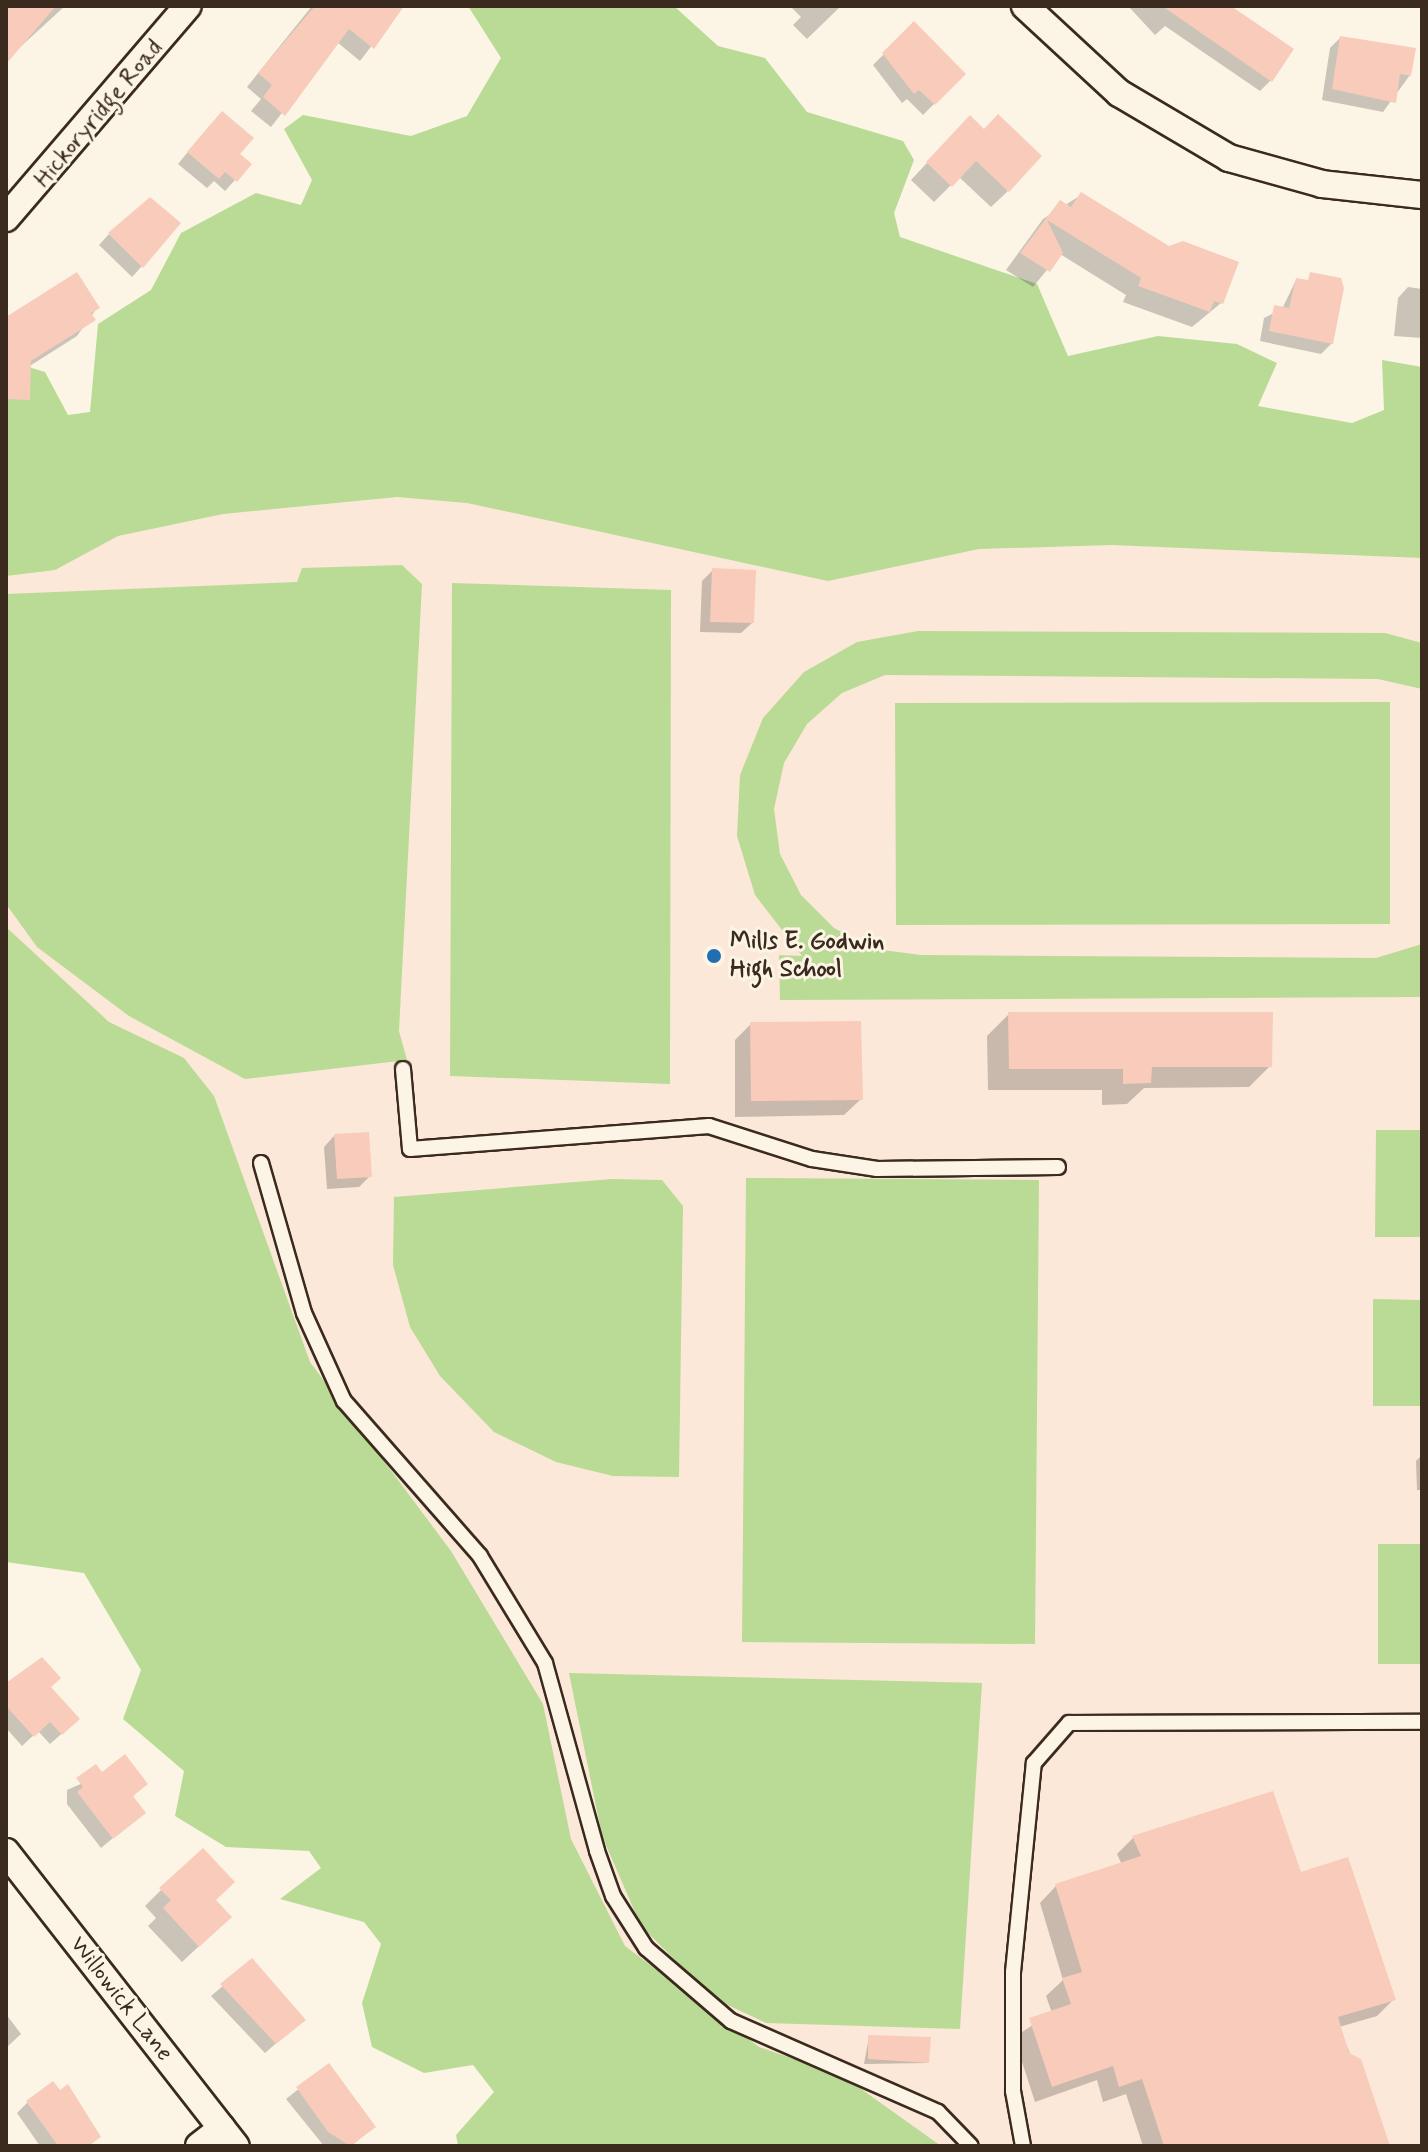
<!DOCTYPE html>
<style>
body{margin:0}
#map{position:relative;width:1428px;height:2152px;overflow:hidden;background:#fcf5e5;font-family:Mynerve,sans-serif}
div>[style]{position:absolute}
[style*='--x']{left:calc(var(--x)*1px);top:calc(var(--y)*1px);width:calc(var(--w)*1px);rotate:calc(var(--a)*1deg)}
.built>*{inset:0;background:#fbe8d8}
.green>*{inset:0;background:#badb95}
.shadow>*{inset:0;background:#0003}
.building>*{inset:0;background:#f8cbbb}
.roads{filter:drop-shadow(2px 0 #3b2a1e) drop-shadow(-2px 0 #3b2a1e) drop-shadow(0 2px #3b2a1e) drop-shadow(0 -2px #3b2a1e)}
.lane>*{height:14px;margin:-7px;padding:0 7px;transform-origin:7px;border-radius:7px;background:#fcf5e5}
.street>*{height:26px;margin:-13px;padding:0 13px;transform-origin:13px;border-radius:13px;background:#fcf5e5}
.dots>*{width:22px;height:22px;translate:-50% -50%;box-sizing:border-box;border:4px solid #fcf5e5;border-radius:50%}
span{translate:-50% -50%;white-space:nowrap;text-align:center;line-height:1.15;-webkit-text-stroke:6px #fcf5e5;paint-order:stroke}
.street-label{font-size:24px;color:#3b2a1e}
.poi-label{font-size:24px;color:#3b2a1e;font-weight:700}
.left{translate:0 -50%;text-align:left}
.frame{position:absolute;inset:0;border:8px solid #3b2a1e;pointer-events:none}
</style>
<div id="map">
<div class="built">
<div style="clip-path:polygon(6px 483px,1422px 495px,1422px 2146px,545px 2146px,6px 1418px)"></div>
</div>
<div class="green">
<div style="clip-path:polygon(468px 6px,674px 6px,718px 46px,765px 58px,807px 112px,903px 141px,914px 160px,894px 213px,900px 237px,1037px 284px,1068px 356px,1158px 336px,1237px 344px,1277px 363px,1258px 406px,1352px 423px,1384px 410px,1382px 360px,1422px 367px,1422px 558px,1112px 545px,979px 549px,828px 581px,467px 503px,397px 497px,223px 514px,118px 536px,55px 570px,6px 576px,6px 360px,45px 372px,68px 415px,90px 412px,98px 324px,151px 290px,181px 233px,256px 193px,301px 205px,312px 180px,284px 129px,303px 115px,411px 136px,467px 116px,501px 58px)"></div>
<div style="clip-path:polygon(402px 565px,422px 584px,399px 1031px,407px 1060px,245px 1079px,129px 1016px,37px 947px,6px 904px,6px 594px,297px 582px,302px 568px)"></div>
<div style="clip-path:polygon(452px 583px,671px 590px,670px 1084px,450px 1076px)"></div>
<div style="clip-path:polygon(918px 631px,1385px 633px,1422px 643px,1422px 689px,1378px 679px,885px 675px,842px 693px,807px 724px,784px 763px,774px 809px,780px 854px,801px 895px,834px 928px,875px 949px,921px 955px,1376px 958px,1422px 944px,1422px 997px,780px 1000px,779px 955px,802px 956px,755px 895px,737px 836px,740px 775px,763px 718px,804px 672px,857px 642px)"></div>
<div style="clip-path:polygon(1390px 702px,1390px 924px,896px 925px,895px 703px)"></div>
<div style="clip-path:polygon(6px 927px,109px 1022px,184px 1058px,214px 1096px,310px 1362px,451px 1551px,543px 1704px,571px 1839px,625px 1946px,759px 2047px,843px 2076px,941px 2146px,458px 2146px,456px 2135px,494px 2092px,473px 2065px,424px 2073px,372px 2047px,362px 2003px,381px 1944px,364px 1922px,280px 1899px,321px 1868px,309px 1851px,226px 1847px,175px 1816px,184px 1771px,123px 1719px,141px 1670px,84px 1573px,6px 1562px)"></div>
<div style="clip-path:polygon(1376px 1130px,1422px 1130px,1422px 1237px,1375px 1237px)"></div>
<div style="clip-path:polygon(746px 1178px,1039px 1180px,1035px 1644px,742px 1642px)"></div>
<div style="clip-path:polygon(612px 1179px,662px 1180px,683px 1206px,679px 1477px,613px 1476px,556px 1462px,494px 1432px,440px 1376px,410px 1327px,393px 1265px,394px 1197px)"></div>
<div style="clip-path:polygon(1373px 1299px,1422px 1300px,1422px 1406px,1373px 1406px)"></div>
<div style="clip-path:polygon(1378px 1544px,1422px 1544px,1422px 1664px,1378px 1664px)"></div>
<div style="clip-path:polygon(569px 1673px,982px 1683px,960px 2029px,766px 2023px,713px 1998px,641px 1926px,602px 1836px)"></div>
</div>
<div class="shadow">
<div style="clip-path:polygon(10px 6px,65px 6px,6px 60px)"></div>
<div style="clip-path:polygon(312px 6px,402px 6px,360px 61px,337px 42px,271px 127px,251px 111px,261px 99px,247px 87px)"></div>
<div style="clip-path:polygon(790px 6px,841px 6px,807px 39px,793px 25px,801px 17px)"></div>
<div style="clip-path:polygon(1128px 6px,1200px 6px,1271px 80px,1260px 91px,1165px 26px,1155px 35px)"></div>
<div style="clip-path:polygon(914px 24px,964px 74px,923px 115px,907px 99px,902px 103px,873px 65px)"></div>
<div style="clip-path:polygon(1340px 38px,1410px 75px,1383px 112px,1322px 100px,1330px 48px)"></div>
<div style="clip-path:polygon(211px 124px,238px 154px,235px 180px,225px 191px,214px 181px,207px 188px,178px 164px)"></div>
<div style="clip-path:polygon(954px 134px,1008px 191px,991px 207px,959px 177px,934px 202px,911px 180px)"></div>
<div style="clip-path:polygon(1081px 195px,1221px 303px,1192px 327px,1123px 302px,1126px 295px,1060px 254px,1033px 287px,1006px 270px,1043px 219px)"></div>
<div style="clip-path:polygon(109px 234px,142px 266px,132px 277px,99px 245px)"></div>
<div style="clip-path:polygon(1296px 280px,1339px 280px,1332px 343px,1321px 354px,1260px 341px,1264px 318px,1282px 309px)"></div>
<div style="clip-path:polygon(1408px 287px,1422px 289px,1422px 338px,1394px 336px,1398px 298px)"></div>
<div style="clip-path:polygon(97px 308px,77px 336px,6px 381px,6px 317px)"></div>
<div style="clip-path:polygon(713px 570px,752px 623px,741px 633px,700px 632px,702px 581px)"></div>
<div style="clip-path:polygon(1009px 1014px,1270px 1066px,1249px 1087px,1144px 1088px,1127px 1104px,1102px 1105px,1102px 1090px,988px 1090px,987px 1036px)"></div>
<div style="clip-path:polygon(751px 1024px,861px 1099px,844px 1115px,735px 1117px,735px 1040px)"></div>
<div style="clip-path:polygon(334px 1136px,370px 1176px,359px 1187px,327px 1189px,324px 1147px)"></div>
<div style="clip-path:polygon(1422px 1455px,1422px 1490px,1417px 1490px,1416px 1461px)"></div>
<div style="clip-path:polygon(6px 1687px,49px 1688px,67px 1729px,50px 1744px,38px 1731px,22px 1746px,6px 1728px)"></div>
<div style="clip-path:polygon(101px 1775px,146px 1784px,131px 1798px,143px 1813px,101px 1848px,67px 1804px,67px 1790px)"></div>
<div style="clip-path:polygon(1133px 1838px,1300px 1874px,1393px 2000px,1377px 2016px,1339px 2027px,1388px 2146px,1143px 2146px,1126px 2094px,1103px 2102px,1097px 2080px,1035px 2102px,1014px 2037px,1052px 2013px,1046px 1996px,1063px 1980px,1040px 1903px,1056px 1886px,1122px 1865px,1117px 1854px)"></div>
<div style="clip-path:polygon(161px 1890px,214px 1901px,213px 1933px,182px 1962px,148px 1926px,156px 1918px,145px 1906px)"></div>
<div style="clip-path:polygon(252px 1961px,303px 2020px,265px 2053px,211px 1996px)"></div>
<div style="clip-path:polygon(6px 2014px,21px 2034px,6px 2048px)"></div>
<div style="clip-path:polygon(869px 2037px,927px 2063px,864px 2064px)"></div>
<div style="clip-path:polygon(329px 2065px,374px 2127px,351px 2146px,324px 2146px,286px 2099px)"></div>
<div style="clip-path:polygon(28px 2102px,98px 2137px,89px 2146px,40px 2146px,17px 2113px)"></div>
</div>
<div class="building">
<div style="clip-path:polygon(6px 6px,56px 6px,6px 64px)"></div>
<div style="clip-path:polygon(315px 6px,404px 6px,374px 49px,349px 29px,285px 116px,263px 97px,272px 85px,258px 73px)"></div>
<div style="clip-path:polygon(1162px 6px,1231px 6px,1294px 49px,1272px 82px)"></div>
<div style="clip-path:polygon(914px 21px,966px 74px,935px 105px,919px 90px,914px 94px,882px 53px)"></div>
<div style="clip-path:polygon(1340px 36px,1416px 48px,1411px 76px,1400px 74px,1396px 103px,1332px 89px)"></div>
<div style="clip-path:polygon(222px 111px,254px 138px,240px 154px,252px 164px,237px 182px,225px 172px,219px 179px,187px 152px)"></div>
<div style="clip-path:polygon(998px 114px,1042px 156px,1009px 192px,976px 161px,952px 187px,926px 162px,970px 115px,984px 129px)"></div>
<div style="clip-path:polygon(1081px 192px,1169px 246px,1183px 241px,1239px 262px,1223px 304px,1214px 301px,1210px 312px,1138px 286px,1141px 278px,1047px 220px,1063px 253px,1050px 272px,1020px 253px,1060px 200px,1071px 207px)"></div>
<div style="clip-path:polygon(150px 197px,181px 223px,143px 268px,108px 233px)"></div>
<div style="clip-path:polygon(77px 272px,100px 308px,91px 313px,96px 320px,31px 361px,30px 400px,6px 399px,6px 317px)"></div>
<div style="clip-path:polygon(1310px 272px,1341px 278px,1344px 288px,1333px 344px,1269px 331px,1274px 305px,1289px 308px,1296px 278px,1308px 280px)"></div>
<div style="clip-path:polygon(712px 568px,756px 570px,754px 623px,710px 622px)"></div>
<div style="clip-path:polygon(1008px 1012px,1273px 1012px,1272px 1067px,1152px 1067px,1151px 1083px,1123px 1084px,1123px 1069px,1009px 1069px)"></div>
<div style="clip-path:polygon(861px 1021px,863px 1100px,751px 1101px,750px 1022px)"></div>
<div style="clip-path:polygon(369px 1132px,372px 1177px,337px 1179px,334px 1134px)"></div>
<div style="clip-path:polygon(42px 1657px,61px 1678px,51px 1687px,80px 1719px,62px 1735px,50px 1722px,34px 1737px,6px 1706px,6px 1683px)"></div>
<div style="clip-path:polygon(125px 1754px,148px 1784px,133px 1796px,146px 1813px,113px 1839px,77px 1792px,83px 1787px,76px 1778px,96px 1764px,102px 1772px)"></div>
<div style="clip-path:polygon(1273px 1791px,1301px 1872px,1348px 1857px,1396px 2000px,1338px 2017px,1349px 2053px,1361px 2059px,1390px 2146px,1164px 2146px,1142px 2079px,1119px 2087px,1113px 2066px,1052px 2087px,1029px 2018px,1071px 2004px,1062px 1978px,1082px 1972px,1055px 1884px,1141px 1856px,1132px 1836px)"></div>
<div style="clip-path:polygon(203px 1848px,235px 1882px,216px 1900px,232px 1917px,199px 1947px,163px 1908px,171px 1900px,159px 1888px)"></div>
<div style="clip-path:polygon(252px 1958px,306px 2020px,276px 2044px,220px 1984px)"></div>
<div style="clip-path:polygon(868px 2035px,931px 2037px,929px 2063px,868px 2059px)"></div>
<div style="clip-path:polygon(329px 2063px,376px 2127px,350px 2146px,328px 2132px,296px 2087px)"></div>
<div style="clip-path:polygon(53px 2081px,60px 2090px,68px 2084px,101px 2137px,88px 2146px,58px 2146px,26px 2101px)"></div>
</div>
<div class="roads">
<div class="lane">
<div style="--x:403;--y:1069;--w:80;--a:85"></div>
<div style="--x:410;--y:1149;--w:300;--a:-4.4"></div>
<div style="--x:709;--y:1126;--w:108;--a:17.8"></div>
<div style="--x:812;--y:1159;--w:66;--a:8.7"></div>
<div style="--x:877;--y:1169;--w:181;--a:-0.6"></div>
<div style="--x:261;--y:1163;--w:156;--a:74"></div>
<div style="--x:304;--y:1313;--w:97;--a:65.6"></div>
<div style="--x:344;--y:1401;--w:206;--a:48.7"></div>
<div style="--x:480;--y:1556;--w:125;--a:58.7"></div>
<div style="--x:545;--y:1663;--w:195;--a:74.5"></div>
<div style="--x:597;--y:1851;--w:48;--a:70.4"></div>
<div style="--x:613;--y:1896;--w:62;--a:57.6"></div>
<div style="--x:646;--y:1948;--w:112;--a:40.7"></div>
<div style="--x:731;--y:2021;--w:226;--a:23.7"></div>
<div style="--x:938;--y:2112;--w:47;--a:45.9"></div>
<div style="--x:1023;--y:2146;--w:56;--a:-100.3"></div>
<div style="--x:1013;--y:2091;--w:119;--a:-90"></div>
<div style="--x:1013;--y:1972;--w:210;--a:-84.3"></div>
<div style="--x:1034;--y:1763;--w:53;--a:-48.8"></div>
<div style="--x:1069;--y:1723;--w:353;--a:-0.2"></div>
</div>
<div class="street">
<div style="--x:1025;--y:6;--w:128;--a:42.8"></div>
<div style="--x:1119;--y:93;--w:128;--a:30.6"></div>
<div style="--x:1229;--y:158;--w:97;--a:15.6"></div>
<div style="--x:1322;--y:184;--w:101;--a:6.3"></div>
<div style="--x:6;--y:218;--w:279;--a:-49.4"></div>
<div style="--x:6;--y:1852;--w:373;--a:52"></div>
<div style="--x:199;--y:2146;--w:29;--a:-38"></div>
</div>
</div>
<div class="dots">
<div style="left:714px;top:956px;background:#1f6fb2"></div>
</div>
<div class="street-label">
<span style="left:99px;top:114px;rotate:-50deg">Hickoryridge Road</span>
<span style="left:121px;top:1999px;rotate:52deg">Willowick Lane</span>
</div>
<div class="poi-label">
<span class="left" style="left:730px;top:956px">Mills E. Godwin<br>High School</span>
</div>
<div class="frame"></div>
</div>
